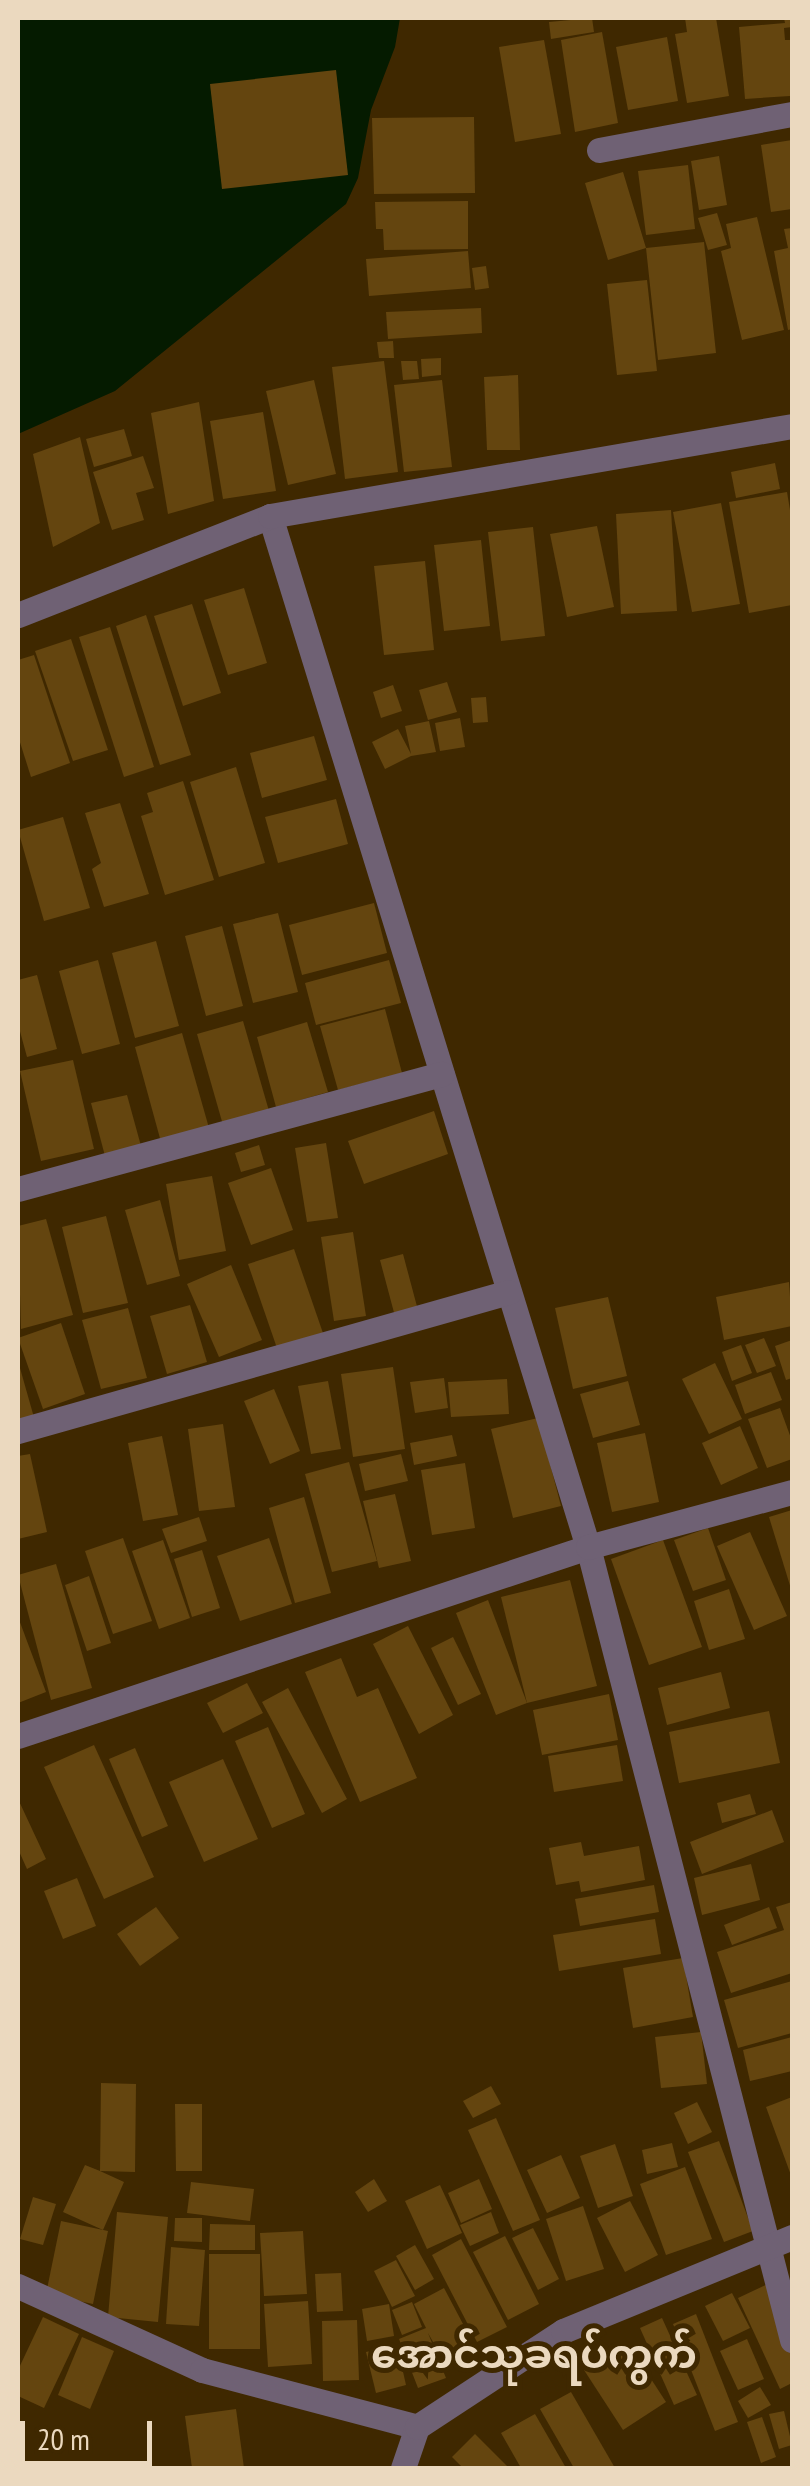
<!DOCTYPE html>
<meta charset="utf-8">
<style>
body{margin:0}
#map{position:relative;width:810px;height:2486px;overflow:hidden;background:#3f2800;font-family:"PT Sans Narrow","Noto Sans Myanmar",sans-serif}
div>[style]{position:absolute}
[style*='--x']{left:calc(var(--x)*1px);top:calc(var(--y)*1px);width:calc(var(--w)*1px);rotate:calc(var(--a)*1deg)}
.water>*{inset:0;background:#051b00}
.building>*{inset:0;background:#64450f}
.minor>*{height:25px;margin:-12.5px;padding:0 12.5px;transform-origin:12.5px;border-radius:12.5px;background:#6f6174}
span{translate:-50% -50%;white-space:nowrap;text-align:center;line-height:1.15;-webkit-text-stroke:10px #3f2800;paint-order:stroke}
.quarter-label{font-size:40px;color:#ebd9bf;font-weight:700}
.frame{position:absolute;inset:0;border:20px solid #ebd9bf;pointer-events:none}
.scale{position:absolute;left:20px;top:2421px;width:132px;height:45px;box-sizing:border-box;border:5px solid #ebd9bf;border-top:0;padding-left:12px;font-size:30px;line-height:35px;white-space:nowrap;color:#ebd9bf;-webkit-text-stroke:8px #3f2800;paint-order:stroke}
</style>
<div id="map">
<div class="water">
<div style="clip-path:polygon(18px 18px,400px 18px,395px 47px,371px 110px,358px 178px,346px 204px,115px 391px,18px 434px)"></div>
</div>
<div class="building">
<div style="clip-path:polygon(592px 18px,594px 32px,551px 39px,549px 22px)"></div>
<div style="clip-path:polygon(685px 18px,716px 18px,729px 96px,687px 103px,675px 34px,687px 32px)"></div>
<div style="clip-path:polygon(784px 18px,792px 18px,792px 27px,784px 28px,785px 40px,792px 40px,792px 45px,790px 96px,745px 99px,739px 27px,785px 23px)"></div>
<div style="clip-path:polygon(602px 32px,618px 123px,575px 132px,561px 40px)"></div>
<div style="clip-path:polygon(667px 37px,678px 101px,628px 110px,616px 47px)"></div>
<div style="clip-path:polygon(544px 40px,561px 134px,515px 142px,499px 47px)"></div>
<div style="clip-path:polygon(336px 70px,348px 175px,222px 189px,210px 84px)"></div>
<div style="clip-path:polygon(474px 117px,475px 193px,374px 194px,372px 118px)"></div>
<div style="clip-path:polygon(792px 140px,792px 209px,771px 212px,761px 145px)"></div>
<div style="clip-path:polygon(719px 156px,727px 205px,699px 210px,691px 161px)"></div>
<div style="clip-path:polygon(688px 165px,695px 229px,646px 235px,638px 171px)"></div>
<div style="clip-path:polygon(623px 172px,646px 248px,704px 242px,716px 353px,658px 360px,646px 248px,608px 260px,585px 183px)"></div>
<div style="clip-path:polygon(468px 201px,468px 249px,384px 250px,383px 229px,376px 229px,375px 202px)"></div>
<div style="clip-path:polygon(717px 213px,727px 245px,708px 250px,698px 218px)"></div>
<div style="clip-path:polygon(757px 217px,784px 330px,742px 340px,721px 251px,731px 248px,726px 224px)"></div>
<div style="clip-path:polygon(792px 228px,792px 329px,788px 330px,774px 251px,788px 248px,784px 229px)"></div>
<div style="clip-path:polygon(468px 251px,471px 288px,369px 296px,366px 259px)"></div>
<div style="clip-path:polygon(486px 266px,489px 288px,475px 290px,472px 268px)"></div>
<div style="clip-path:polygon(647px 280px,657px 371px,617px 375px,607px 284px)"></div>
<div style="clip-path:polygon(481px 308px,482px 333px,388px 339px,386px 312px)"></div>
<div style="clip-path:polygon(393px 341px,394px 358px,379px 358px,377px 342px)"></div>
<div style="clip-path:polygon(441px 358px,441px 375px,422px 377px,421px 359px)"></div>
<div style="clip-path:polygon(384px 361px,398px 472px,345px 479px,332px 367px)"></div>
<div style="clip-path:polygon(401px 361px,417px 361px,419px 379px,403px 380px)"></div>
<div style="clip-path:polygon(518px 375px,520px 450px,487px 450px,484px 377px)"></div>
<div style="clip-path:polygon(314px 380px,336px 474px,288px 485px,266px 391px)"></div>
<div style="clip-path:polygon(442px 380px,452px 467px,404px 472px,394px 385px)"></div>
<div style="clip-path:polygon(199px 402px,214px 501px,168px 514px,151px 413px)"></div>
<div style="clip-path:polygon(263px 412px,276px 491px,223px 499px,210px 421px)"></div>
<div style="clip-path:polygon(124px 429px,132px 456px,94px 467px,86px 439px)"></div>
<div style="clip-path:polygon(80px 437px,100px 523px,53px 547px,33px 454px)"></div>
<div style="clip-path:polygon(143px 456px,154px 488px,136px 493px,144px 520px,112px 530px,93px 472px)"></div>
<div style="clip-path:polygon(775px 463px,780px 489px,736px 498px,731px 472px)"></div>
<div style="clip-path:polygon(787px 492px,792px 522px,792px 605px,749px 613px,729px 502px)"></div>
<div style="clip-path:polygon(721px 503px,740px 604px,692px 612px,673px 512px)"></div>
<div style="clip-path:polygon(671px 510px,677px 611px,621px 614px,616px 514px)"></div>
<div style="clip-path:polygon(597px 526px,614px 607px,567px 617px,550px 534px)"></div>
<div style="clip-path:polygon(533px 527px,545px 636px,501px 641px,488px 532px)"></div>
<div style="clip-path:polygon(481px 540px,490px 626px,444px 631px,434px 545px)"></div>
<div style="clip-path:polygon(425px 561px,434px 650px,384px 655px,374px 566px)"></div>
<div style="clip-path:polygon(244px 588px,267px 663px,228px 675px,204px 600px)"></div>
<div style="clip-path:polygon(192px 604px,221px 693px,183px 706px,154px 616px)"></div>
<div style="clip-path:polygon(146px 615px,191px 755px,160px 765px,116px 626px)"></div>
<div style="clip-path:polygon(110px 627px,154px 767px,124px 777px,79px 637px)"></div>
<div style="clip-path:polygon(71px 639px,108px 750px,73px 761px,35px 651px)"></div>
<div style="clip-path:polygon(34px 655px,70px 763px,31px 777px,18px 736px,18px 660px)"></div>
<div style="clip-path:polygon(447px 682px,457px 712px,428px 720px,419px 690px)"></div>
<div style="clip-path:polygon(393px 685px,402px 711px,381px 718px,373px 692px)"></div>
<div style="clip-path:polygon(486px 697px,488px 722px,473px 723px,471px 698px)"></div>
<div style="clip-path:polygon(460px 718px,465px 747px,440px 751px,435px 723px)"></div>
<div style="clip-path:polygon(429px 721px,436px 752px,411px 756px,385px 769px,372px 742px,398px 729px,411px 754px,405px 726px)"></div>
<div style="clip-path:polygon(314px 736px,327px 780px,262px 798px,250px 753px)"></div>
<div style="clip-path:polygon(236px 767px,265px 863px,219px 877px,190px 782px)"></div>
<div style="clip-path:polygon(183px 781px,214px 880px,165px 895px,141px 816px,153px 812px,147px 793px)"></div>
<div style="clip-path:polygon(336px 799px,348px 844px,278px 863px,265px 817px)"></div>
<div style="clip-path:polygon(120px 803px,149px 894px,104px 907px,92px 869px,101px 863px,85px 813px)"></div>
<div style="clip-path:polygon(63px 817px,90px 908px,44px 921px,18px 830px)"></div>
<div style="clip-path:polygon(374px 903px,387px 953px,302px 975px,289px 925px)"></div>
<div style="clip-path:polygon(278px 913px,298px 992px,253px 1003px,233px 924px)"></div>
<div style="clip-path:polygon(222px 926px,243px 1006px,206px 1016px,185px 936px)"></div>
<div style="clip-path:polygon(156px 941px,179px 1026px,135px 1038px,112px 953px)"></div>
<div style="clip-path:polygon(98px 960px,120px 1044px,82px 1054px,59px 971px)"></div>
<div style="clip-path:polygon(389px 960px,401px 1003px,316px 1025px,305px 983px)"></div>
<div style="clip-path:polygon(37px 975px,57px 1049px,27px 1057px,18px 1024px,18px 980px)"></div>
<div style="clip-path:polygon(385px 1009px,402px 1073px,338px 1090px,320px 1026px)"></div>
<div style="clip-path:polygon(243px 1021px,269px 1111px,223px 1125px,197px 1034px)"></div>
<div style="clip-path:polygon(307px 1022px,328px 1092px,276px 1107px,257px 1037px)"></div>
<div style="clip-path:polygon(182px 1033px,209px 1128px,161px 1142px,135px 1047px)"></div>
<div style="clip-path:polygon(73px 1060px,94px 1149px,41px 1161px,20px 1071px)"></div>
<div style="clip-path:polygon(127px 1095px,141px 1146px,105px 1156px,91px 1103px)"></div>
<div style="clip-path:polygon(434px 1111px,448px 1154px,364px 1184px,348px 1141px)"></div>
<div style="clip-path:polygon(326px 1143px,338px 1218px,307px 1222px,295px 1148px)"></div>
<div style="clip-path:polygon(259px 1145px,265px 1165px,241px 1172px,235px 1153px)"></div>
<div style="clip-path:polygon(271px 1168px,293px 1230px,251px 1245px,228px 1183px)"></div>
<div style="clip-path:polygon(212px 1176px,226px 1251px,179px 1260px,166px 1184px)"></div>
<div style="clip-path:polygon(160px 1200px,180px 1276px,147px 1285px,125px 1210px)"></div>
<div style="clip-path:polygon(106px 1216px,128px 1303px,83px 1313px,62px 1227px)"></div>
<div style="clip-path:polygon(46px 1219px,73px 1315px,21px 1329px,18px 1226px)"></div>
<div style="clip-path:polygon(353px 1232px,366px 1316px,334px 1321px,321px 1237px)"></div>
<div style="clip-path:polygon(294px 1249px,324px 1336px,278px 1351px,248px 1264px)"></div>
<div style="clip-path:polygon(403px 1254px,419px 1314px,396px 1320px,380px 1260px)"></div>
<div style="clip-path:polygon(231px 1265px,262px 1340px,219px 1357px,187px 1284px)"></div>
<div style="clip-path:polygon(789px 1282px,792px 1326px,724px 1340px,716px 1297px)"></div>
<div style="clip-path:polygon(608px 1297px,627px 1376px,573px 1389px,555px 1308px)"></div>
<div style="clip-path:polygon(190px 1305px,207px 1362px,167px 1374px,150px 1316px)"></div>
<div style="clip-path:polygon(128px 1308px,147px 1378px,101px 1389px,82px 1320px)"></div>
<div style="clip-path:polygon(61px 1323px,85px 1394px,43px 1409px,18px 1338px)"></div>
<div style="clip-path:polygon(764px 1338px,776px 1366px,757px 1373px,745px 1345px)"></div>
<div style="clip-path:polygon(792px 1340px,792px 1378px,786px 1380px,775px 1346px)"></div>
<div style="clip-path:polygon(741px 1345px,752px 1373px,732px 1381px,722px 1352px)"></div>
<div style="clip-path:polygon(18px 1361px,35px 1421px,18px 1426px)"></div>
<div style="clip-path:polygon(715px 1363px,742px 1419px,709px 1434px,682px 1379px)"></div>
<div style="clip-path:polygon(393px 1367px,405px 1449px,353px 1457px,341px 1374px)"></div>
<div style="clip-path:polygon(771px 1372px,782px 1400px,745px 1414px,735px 1385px)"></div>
<div style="clip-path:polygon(444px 1378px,448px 1408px,415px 1413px,410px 1382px)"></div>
<div style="clip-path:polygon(507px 1379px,509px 1414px,451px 1417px,448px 1382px)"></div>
<div style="clip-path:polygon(328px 1381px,341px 1449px,311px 1454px,298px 1386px)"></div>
<div style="clip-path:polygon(628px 1381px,640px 1425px,593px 1438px,580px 1394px)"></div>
<div style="clip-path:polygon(274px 1389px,300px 1451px,270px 1464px,244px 1401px)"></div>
<div style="clip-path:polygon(780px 1408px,792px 1441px,792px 1459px,767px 1468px,748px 1419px)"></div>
<div style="clip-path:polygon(538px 1418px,561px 1506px,513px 1518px,491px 1429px)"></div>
<div style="clip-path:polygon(223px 1424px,235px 1507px,199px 1511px,188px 1429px)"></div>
<div style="clip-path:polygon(740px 1426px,758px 1468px,721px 1485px,702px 1443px)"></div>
<div style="clip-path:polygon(645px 1433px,659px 1502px,612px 1512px,597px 1443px)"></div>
<div style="clip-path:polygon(452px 1435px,457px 1456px,414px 1465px,410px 1443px)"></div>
<div style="clip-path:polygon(162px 1436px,178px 1515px,143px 1521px,128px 1443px)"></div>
<div style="clip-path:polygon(30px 1454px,47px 1532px,18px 1539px,18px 1456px)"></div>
<div style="clip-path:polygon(401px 1454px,408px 1481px,365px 1491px,359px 1464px)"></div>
<div style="clip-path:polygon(349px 1462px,377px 1561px,332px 1572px,305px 1474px)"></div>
<div style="clip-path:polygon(465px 1463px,475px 1528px,432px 1535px,421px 1470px)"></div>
<div style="clip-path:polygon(395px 1494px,411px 1561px,379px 1568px,363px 1501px)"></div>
<div style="clip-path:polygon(304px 1497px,331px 1593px,295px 1603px,269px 1508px)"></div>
<div style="clip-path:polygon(792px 1510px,792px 1592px,769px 1517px)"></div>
<div style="clip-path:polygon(199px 1517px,207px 1541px,171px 1553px,162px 1529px)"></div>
<div style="clip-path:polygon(708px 1528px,726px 1580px,693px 1591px,674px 1540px)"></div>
<div style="clip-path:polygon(750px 1532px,787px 1616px,754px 1630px,717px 1546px)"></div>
<div style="clip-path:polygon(123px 1538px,152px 1621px,113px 1634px,85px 1551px)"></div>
<div style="clip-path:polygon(269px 1538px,292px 1604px,240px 1621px,217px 1556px)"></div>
<div style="clip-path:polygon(163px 1540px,190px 1618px,159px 1629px,132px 1551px)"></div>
<div style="clip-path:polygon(663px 1540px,702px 1647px,649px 1665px,611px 1559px)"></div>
<div style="clip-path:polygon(202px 1550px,220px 1608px,192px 1617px,174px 1559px)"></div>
<div style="clip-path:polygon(56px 1564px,92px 1688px,51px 1700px,18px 1575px)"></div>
<div style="clip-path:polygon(89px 1576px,111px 1643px,87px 1651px,65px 1585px)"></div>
<div style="clip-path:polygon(570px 1580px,597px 1686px,527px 1703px,501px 1597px)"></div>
<div style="clip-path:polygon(729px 1589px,745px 1639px,709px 1650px,694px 1601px)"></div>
<div style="clip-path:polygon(488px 1600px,527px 1703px,496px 1715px,456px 1613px)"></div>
<div style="clip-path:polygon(18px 1617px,46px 1692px,18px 1703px)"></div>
<div style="clip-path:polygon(408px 1626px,453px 1715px,419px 1734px,373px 1644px)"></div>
<div style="clip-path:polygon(453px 1637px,481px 1694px,458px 1705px,431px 1648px)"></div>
<div style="clip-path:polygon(341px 1658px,357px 1697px,378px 1688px,417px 1778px,360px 1802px,305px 1672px)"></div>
<div style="clip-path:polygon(721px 1672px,730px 1708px,667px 1725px,658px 1688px)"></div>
<div style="clip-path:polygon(247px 1683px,263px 1713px,223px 1733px,207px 1703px)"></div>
<div style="clip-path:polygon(288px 1688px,347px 1799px,322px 1813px,262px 1702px)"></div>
<div style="clip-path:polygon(609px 1694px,618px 1740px,542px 1755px,533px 1710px)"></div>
<div style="clip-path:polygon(769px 1711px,780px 1763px,679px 1783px,669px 1732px)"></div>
<div style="clip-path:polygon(268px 1727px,305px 1814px,272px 1828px,235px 1741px)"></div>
<div style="clip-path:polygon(94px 1745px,154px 1877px,104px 1899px,44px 1767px)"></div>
<div style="clip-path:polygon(617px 1745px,623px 1781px,554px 1792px,548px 1756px)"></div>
<div style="clip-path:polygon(135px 1748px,168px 1826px,142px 1837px,109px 1759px)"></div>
<div style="clip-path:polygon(223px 1759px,258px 1839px,204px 1862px,169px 1782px)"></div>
<div style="clip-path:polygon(750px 1794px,756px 1814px,722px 1823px,717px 1803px)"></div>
<div style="clip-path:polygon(18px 1799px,46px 1859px,27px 1869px,18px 1849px)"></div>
<div style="clip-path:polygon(772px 1810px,784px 1842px,702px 1874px,690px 1842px)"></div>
<div style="clip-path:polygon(581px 1842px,584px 1856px,639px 1846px,645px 1880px,581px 1892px,579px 1881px,556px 1885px,549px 1848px)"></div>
<div style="clip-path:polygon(751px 1864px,760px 1900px,702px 1915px,694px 1878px)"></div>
<div style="clip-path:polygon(77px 1878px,96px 1926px,63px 1939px,44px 1891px)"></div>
<div style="clip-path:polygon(654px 1885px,659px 1912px,580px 1926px,575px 1899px)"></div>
<div style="clip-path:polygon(792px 1902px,792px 1973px,731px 1993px,717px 1952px,784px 1930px,776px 1907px)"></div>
<div style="clip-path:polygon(156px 1907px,179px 1938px,140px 1966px,117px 1934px)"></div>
<div style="clip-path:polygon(769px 1907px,777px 1928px,732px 1945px,724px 1925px)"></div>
<div style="clip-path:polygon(655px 1919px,661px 1954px,559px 1971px,553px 1935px)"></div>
<div style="clip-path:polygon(683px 1958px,693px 2017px,633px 2028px,623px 1968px)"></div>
<div style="clip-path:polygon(792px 1981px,792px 2033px,738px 2048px,724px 2000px)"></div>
<div style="clip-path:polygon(701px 2032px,707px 2084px,661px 2088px,655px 2037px)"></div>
<div style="clip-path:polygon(792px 2037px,792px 2071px,750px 2081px,743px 2050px)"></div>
<div style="clip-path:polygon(101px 2083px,136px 2084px,135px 2172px,100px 2171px,124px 2182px,103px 2230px,63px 2212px,85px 2165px,100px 2171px)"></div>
<div style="clip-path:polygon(491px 2086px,501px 2104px,473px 2118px,463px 2101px)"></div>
<div style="clip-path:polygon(792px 2097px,792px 2178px,766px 2107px)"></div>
<div style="clip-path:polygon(697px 2102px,712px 2132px,688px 2144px,674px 2113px)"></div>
<div style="clip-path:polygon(175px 2104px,202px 2104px,202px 2171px,176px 2171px)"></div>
<div style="clip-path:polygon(496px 2118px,540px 2220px,513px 2231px,468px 2130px)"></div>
<div style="clip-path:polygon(719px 2141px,753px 2231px,724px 2242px,688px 2152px)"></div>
<div style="clip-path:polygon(672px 2143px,678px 2167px,647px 2174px,642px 2150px)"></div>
<div style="clip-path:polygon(615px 2144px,633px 2196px,598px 2208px,580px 2156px)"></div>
<div style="clip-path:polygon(561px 2155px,580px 2198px,547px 2213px,527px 2170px)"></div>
<div style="clip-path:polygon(685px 2167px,712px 2239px,666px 2255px,640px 2184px)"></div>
<div style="clip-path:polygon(374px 2179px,387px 2201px,368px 2212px,355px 2192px)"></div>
<div style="clip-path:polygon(479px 2179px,492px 2209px,461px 2223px,448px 2193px)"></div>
<div style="clip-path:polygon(191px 2182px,254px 2189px,250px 2221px,187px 2213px)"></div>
<div style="clip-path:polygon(440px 2185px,462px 2233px,427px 2249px,405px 2201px)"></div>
<div style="clip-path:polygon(33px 2197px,56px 2204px,43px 2245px,20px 2239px)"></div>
<div style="clip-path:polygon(630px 2201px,658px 2255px,625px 2272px,597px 2218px)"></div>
<div style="clip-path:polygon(583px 2206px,604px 2269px,566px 2281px,546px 2219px)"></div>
<div style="clip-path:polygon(117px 2212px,168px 2217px,158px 2322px,108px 2317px)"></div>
<div style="clip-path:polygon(491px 2212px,499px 2233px,470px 2246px,460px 2225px)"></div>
<div style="clip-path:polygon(175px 2218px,202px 2218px,202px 2242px,174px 2241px)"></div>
<div style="clip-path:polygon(61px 2221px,108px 2231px,93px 2304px,46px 2294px)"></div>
<div style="clip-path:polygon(210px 2224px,255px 2225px,255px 2250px,209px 2250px)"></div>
<div style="clip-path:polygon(533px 2228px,559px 2279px,538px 2290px,512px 2238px)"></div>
<div style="clip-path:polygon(303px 2231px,307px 2294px,264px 2296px,260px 2233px)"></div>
<div style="clip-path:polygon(505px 2236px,539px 2304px,508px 2320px,473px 2252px)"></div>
<div style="clip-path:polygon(461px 2239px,507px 2327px,477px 2342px,432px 2255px)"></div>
<div style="clip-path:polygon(415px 2245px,434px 2279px,415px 2290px,396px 2256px)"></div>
<div style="clip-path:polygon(171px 2247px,205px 2250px,199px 2326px,166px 2324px)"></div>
<div style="clip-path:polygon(209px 2254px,260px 2254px,260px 2349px,209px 2349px)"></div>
<div style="clip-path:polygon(396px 2260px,415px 2296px,392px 2307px,374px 2271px)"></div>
<div style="clip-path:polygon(341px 2273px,343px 2311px,317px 2312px,315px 2274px)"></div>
<div style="clip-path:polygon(772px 2282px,792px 2328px,792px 2383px,780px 2389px,738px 2298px)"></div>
<div style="clip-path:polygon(444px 2288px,472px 2341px,441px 2356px,428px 2333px,446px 2378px,418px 2388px,399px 2339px,426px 2328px,414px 2304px)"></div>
<div style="clip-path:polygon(732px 2293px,750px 2328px,723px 2341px,705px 2306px)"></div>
<div style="clip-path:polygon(308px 2301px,312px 2364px,268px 2367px,264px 2304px)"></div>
<div style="clip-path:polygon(412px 2302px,422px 2327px,402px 2335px,392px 2310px)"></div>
<div style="clip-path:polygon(389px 2304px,394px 2336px,367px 2341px,362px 2309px)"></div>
<div style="clip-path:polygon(696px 2314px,738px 2422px,715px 2431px,673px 2324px)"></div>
<div style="clip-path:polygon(43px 2317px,79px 2334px,44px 2408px,18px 2396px,18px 2370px)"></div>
<div style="clip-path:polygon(662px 2318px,697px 2395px,674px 2405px,640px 2328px)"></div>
<div style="clip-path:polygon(357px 2320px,359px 2380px,323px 2381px,322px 2321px)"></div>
<div style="clip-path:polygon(82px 2337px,114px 2351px,90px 2409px,58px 2395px)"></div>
<div style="clip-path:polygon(747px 2339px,764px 2379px,738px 2390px,720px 2351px)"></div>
<div style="clip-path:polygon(627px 2342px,666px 2402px,623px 2430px,584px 2370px)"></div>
<div style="clip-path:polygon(397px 2345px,406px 2385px,376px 2393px,366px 2352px)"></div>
<div style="clip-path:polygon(760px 2387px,771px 2405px,748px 2418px,738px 2401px)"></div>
<div style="clip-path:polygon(571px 2392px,615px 2468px,574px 2468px,540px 2409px)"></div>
<div style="clip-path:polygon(236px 2409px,244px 2468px,192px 2468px,185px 2416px)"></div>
<div style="clip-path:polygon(784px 2411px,792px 2445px,779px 2449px,769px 2414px)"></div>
<div style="clip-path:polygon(535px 2414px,566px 2468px,521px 2468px,501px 2433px)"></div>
<div style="clip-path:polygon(762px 2417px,776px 2457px,761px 2463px,747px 2422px)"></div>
<div style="clip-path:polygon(475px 2434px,509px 2468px,463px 2468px,452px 2457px)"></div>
</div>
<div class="minor">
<div style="--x:599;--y:150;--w:196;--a:-10.6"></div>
<div style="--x:270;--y:516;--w:1079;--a:72.86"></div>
<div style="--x:588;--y:1547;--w:819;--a:75.57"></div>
<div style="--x:18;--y:615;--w:271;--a:-21.4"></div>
<div style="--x:270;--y:516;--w:530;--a:-9.78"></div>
<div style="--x:18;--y:1189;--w:439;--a:-15.2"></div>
<div style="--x:18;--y:1431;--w:510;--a:-15.81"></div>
<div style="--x:18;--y:1736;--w:601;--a:-18.34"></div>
<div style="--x:588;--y:1547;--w:211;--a:-15.1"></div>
<div style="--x:18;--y:2286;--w:202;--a:24.5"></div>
<div style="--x:202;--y:2370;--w:222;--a:14.8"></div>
<div style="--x:403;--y:2468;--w:43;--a:-71.1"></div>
<div style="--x:417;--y:2427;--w:175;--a:-33.3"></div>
<div style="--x:563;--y:2331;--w:248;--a:-22.3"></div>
</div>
<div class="quarter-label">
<span style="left:534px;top:2353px">အောင်သုခရပ်ကွက်</span>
</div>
<div class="frame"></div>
<div class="scale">20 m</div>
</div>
